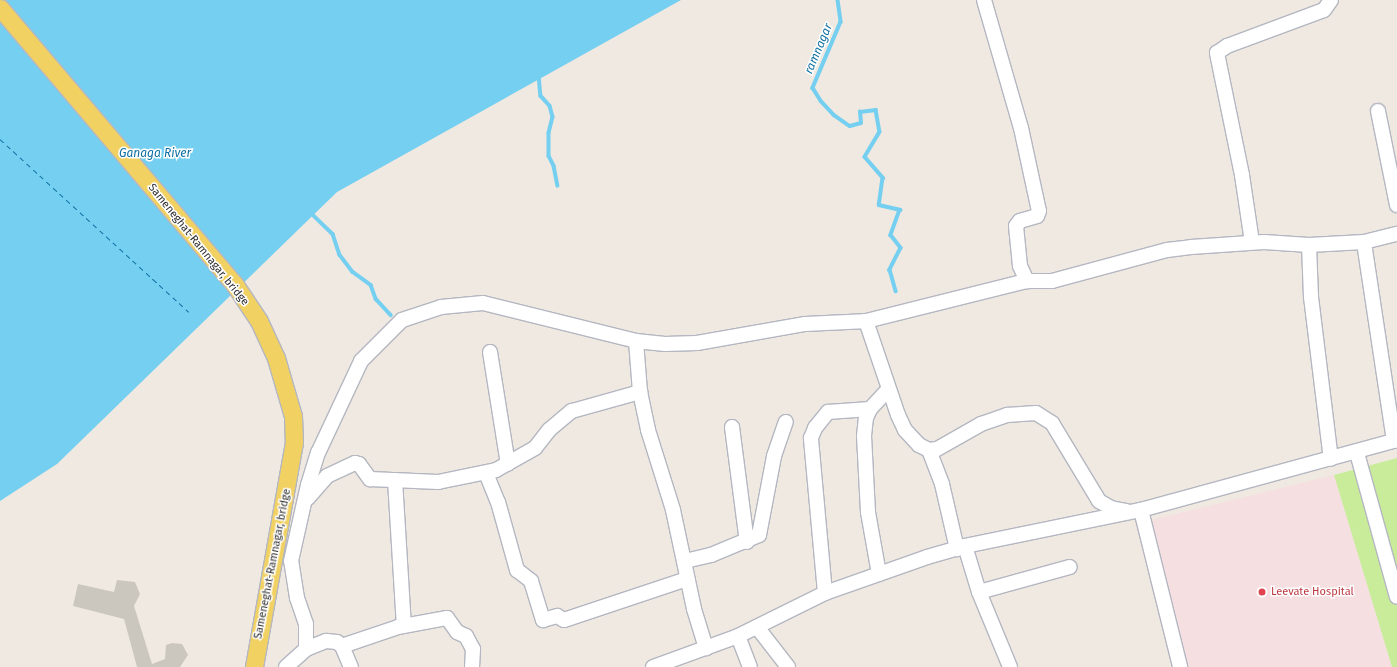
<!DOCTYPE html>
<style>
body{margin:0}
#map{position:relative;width:1397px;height:667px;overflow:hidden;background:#efe9e1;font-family:"Fira Sans",sans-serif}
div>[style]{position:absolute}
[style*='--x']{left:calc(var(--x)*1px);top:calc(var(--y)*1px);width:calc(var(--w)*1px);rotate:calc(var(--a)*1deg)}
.medical>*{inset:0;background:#f5dfe0}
.pitch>*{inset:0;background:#c9ec9a}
.water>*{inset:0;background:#75cff0}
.stream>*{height:3.5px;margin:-1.75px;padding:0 1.75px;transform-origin:1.75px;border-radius:1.75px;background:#75cff0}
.ferry>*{height:1px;margin-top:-0.5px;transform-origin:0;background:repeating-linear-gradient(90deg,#0d6fa3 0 5px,transparent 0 9px)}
.building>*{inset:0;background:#cbc7bf}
.roads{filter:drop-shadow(1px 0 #b4b7c1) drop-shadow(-1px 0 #b4b7c1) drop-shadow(0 1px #b4b7c1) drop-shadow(0 -1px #b4b7c1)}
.minor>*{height:14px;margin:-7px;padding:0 7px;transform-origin:7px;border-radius:7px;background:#fff}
.major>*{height:17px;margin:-8.5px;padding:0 8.5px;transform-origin:8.5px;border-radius:8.5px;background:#f2d163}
.dots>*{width:11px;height:11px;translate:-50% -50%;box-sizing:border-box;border:2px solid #fff;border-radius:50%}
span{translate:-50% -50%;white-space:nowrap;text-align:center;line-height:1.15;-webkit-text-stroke:3px #fff;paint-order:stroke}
.street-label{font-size:11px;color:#2e2e2e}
.health-label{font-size:11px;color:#be3a42}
.left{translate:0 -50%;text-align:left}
.water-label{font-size:12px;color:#0d6fa3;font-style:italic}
</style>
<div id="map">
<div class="medical">
<div style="clip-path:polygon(1334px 475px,1392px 667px,1175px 667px,1175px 660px,1135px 524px)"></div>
</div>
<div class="pitch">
<div style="clip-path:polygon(1397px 458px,1397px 667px,1392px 667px,1334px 475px)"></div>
</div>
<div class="water">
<div style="clip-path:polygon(0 0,681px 0,337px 192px,57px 464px,0 501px)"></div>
</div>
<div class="stream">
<div style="--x:838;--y:0;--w:22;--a:82"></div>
<div style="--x:841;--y:22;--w:72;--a:113"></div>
<div style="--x:813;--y:88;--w:15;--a:58"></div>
<div style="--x:821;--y:101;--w:19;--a:47"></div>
<div style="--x:834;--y:115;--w:19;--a:35"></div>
<div style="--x:850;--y:126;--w:11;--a:-15"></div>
<div style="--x:861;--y:123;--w:11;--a:-95"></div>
<div style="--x:860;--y:112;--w:16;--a:-7"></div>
<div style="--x:876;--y:110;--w:22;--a:80"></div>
<div style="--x:880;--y:132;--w:29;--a:121"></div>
<div style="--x:865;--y:157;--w:28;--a:49"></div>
<div style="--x:883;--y:178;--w:27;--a:98"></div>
<div style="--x:879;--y:205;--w:22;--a:13"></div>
<div style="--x:900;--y:210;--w:27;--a:110"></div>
<div style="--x:891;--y:235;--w:16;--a:52"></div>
<div style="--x:901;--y:248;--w:25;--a:117"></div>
<div style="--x:890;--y:270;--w:22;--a:74"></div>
<div style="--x:539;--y:75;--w:21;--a:85"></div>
<div style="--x:541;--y:96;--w:13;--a:48"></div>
<div style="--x:550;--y:106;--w:11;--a:75"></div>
<div style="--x:553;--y:117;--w:16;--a:104"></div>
<div style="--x:549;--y:133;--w:23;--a:90"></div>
<div style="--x:549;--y:156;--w:11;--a:63"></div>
<div style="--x:554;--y:166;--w:20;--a:79"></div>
<div style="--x:310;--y:212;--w:32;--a:44"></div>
<div style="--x:333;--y:234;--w:22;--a:72"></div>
<div style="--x:340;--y:255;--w:21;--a:53"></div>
<div style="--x:353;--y:272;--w:22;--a:36"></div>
<div style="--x:371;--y:285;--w:15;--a:70"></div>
<div style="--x:376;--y:299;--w:22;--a:47"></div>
</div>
<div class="ferry">
<div style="--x:0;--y:139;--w:256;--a:42.5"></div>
</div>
<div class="building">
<div style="clip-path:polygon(117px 580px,135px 582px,140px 594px,134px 606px,152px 664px,165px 659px,166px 645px,172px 643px,182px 644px,188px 655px,180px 667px,137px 667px,124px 619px,73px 606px,78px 584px,114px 592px)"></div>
</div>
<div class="roads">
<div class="minor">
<div style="--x:984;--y:0;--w:133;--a:73.9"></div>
<div style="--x:1021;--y:128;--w:85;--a:77.8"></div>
<div style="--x:1039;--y:211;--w:5;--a:112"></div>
<div style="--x:1037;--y:216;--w:18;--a:164"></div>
<div style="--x:1020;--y:221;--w:6;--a:129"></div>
<div style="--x:1016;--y:226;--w:40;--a:84.3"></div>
<div style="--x:1020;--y:266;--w:17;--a:65"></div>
<div style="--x:1027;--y:281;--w:25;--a:0"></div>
<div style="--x:1052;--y:281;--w:119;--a:-15.1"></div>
<div style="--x:1167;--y:250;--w:24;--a:-7"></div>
<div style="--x:1191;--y:247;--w:73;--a:-3.9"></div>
<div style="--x:1264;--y:242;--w:45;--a:3.8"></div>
<div style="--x:1309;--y:245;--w:55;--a:-3.1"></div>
<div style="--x:1378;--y:111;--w:96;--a:78.6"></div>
<div style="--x:1252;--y:242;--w:68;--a:-98.5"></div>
<div style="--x:1242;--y:175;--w:125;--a:-101.6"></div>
<div style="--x:1217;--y:53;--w:12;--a:-35"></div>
<div style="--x:1227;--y:46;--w:103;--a:-20.4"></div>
<div style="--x:1324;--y:10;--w:12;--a:-55"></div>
<div style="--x:1309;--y:245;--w:52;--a:87.8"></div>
<div style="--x:1311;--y:297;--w:163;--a:83"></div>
<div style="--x:866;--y:321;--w:99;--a:71.2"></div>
<div style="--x:898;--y:415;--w:17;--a:65"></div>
<div style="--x:905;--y:430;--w:21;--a:47"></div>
<div style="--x:919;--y:445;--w:11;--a:27"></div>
<div style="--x:929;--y:450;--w:8;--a:-7"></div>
<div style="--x:937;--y:449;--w:51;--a:-29.6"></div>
<div style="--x:981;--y:424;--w:28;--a:-19"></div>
<div style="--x:1007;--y:415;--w:29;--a:-4"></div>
<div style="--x:1036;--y:413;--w:19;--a:32"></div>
<div style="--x:1052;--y:423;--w:91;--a:58.9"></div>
<div style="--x:1099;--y:501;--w:14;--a:30"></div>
<div style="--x:1111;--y:508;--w:16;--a:11"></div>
<div style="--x:636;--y:341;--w:51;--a:85.5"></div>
<div style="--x:640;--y:392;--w:39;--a:78"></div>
<div style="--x:648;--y:430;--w:84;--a:72.6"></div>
<div style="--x:673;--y:510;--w:101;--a:78"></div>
<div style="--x:694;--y:609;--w:41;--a:72.9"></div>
<div style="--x:490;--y:352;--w:113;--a:80.9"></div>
<div style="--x:732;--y:427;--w:116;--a:82.6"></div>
<div style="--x:1394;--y:441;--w:201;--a:-98.6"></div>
<div style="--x:1364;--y:242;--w:34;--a:-14"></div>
<div style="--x:929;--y:450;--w:36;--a:69"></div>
<div style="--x:942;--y:484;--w:67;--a:77"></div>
<div style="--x:1357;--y:453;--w:149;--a:74.5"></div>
<div style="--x:486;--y:473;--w:31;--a:68"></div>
<div style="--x:498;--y:502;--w:71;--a:74.4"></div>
<div style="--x:517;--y:570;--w:18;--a:38"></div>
<div style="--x:531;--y:581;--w:41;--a:72.9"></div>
<div style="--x:543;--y:620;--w:15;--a:-16"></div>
<div style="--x:557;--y:616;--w:8;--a:30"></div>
<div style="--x:564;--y:620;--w:130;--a:-18.4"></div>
<div style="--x:395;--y:480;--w:146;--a:86.5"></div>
<div style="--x:308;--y:498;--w:29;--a:-49"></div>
<div style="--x:327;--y:476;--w:31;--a:-25"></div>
<div style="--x:355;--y:463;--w:4;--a:14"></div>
<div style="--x:359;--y:464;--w:19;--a:54"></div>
<div style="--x:370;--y:479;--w:68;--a:2.5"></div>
<div style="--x:438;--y:482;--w:59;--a:-11.7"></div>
<div style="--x:496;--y:470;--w:45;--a:-29.4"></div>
<div style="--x:535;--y:448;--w:23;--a:-52"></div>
<div style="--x:549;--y:430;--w:30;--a:-40"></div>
<div style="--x:572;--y:411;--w:71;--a:-15.6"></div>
<div style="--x:1141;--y:510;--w:162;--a:76"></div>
<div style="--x:965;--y:546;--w:48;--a:73.1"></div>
<div style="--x:979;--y:592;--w:81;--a:67.5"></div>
<div style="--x:685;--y:561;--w:27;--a:-13"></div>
<div style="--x:711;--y:555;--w:52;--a:-22.6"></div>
<div style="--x:759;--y:535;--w:80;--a:-79.2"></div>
<div style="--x:774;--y:456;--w:36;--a:-71"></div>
<div style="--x:879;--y:574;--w:63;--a:-100.1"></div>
<div style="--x:868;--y:512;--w:76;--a:-93"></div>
<div style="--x:864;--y:436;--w:18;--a:-84"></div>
<div style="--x:866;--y:418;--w:10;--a:-66"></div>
<div style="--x:870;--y:409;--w:26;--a:-47"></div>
<div style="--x:979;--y:592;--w:94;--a:-15.4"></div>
<div style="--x:825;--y:593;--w:156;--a:-95.2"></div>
<div style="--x:811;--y:438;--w:11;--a:-68"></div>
<div style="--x:815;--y:428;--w:21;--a:-51"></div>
<div style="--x:828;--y:412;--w:42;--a:-4.1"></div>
<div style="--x:757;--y:627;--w:51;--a:52.2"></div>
<div style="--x:738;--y:636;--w:33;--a:69"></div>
<div style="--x:342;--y:646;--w:59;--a:-18.7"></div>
<div style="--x:398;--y:627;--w:50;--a:-10.4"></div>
<div style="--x:447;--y:618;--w:17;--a:54"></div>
<div style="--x:457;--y:632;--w:10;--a:24"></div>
<div style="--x:466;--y:636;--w:15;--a:62"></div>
<div style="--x:473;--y:649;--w:18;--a:93"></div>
<div style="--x:306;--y:649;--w:22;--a:-22"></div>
<div style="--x:326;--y:641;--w:11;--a:5"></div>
<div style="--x:337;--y:642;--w:6;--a:39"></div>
<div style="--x:342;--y:646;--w:23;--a:67"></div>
<div style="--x:286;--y:667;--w:27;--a:-42"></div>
<div style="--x:306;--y:649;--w:25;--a:-90"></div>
<div style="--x:306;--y:624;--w:28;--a:-109"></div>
<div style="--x:297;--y:598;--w:37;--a:-99"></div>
<div style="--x:291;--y:561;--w:78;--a:-77.4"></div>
<div style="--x:308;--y:485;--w:34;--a:-73"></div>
<div style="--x:318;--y:453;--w:102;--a:-64.9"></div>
<div style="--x:361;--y:361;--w:58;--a:-45"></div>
<div style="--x:402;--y:320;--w:41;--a:-18.4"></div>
<div style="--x:441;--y:307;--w:42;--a:-5.4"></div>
<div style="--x:483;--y:303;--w:158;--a:13.9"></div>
<div style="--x:636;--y:341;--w:29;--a:6"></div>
<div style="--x:665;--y:344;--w:32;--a:-2"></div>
<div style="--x:697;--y:343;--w:110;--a:-10"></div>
<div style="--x:805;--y:324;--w:61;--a:-2.8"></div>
<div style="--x:866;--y:321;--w:166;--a:-14"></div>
<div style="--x:653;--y:667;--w:90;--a:-20"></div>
<div style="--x:738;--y:636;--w:97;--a:-26.3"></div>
<div style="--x:825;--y:593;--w:108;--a:-19.4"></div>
<div style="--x:927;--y:557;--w:40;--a:-16"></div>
<div style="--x:965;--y:546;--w:180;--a:-11.6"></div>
<div style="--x:1141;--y:510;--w:265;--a:-15.3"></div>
</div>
<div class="major">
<div style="--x:0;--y:8;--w:363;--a:49.7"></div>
<div style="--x:235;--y:285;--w:43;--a:56.3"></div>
<div style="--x:259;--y:321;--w:41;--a:65.3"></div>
<div style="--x:276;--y:358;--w:60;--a:73.7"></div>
<div style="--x:293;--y:416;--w:26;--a:88"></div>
<div style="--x:294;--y:442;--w:229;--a:100.1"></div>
</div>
</div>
<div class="dots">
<div style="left:1262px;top:592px;background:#e0444e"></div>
</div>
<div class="street-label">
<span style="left:198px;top:245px;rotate:51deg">Sameneghat-Ramnagar, bridge</span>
<span style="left:273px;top:564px;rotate:-79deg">Sameneghat-Ramnagar, bridge</span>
</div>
<div class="health-label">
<span class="left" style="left:1271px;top:592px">Leevate Hospital</span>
</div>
<div class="water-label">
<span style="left:819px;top:49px;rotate:-67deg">ramnagar</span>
<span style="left:155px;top:154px">Ganaga River</span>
</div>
</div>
